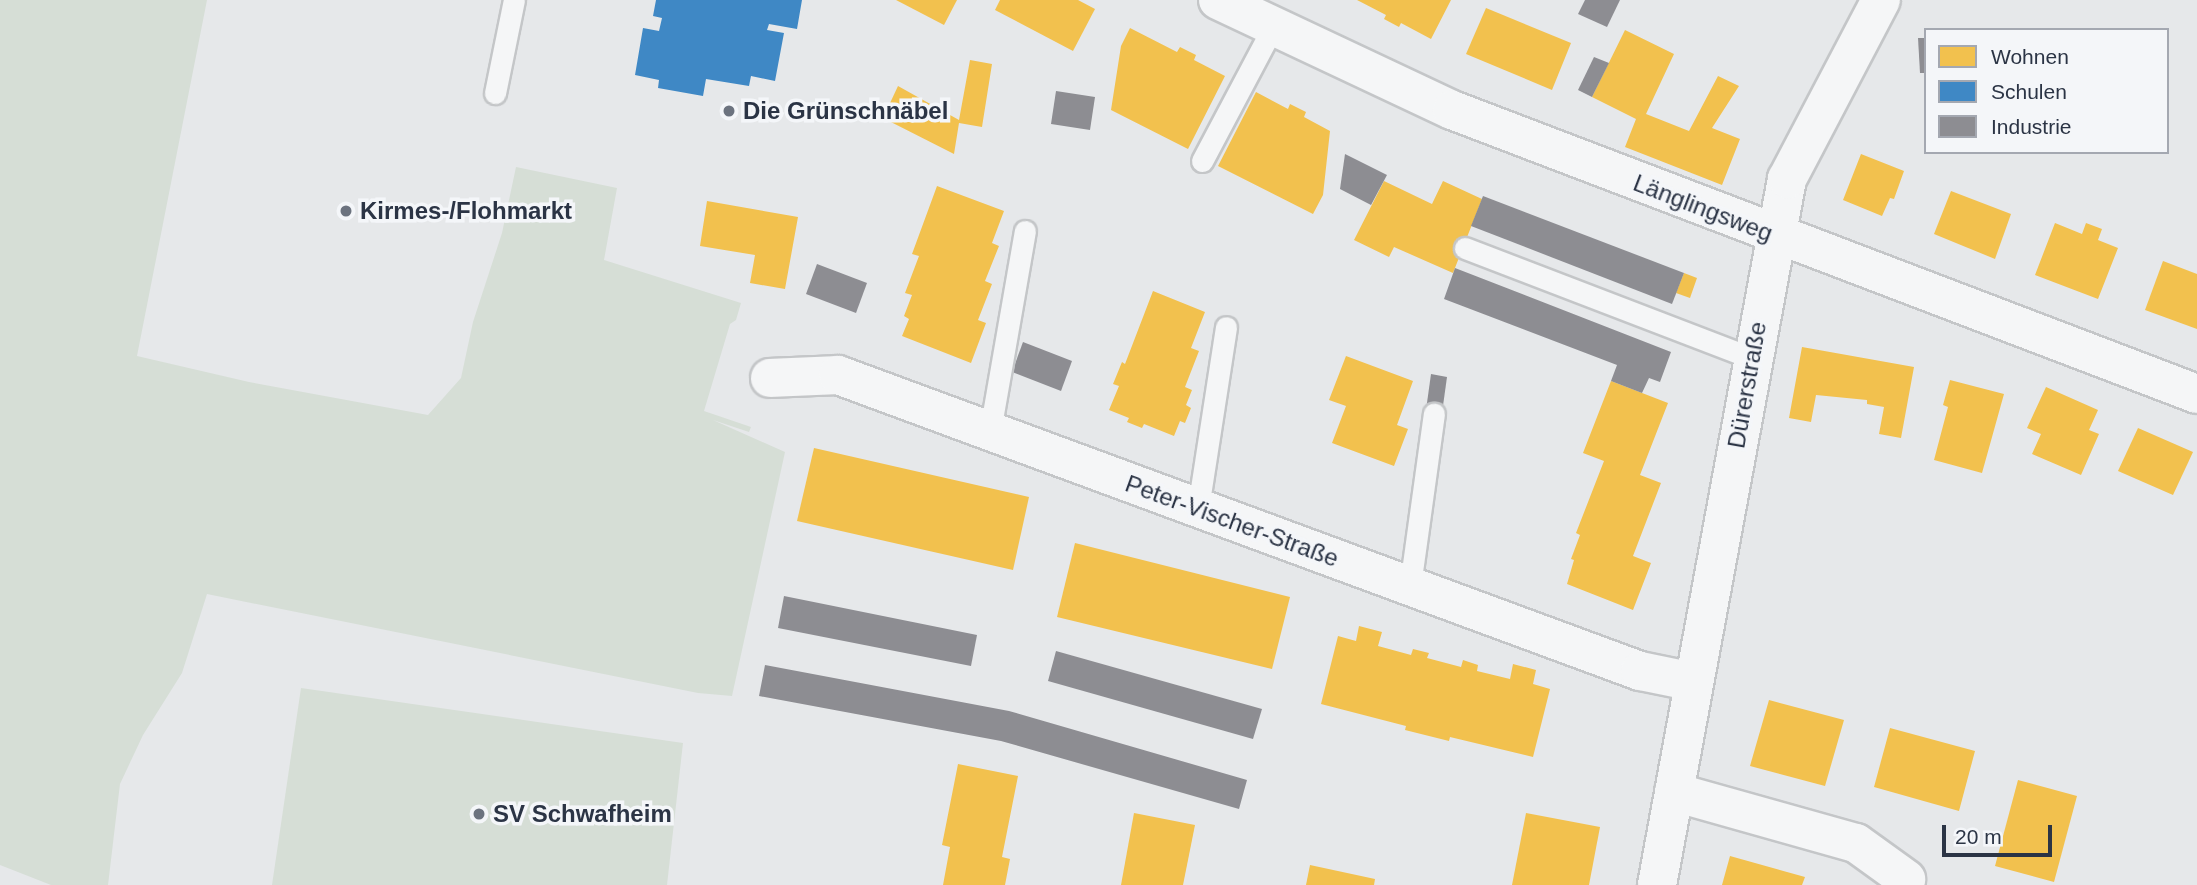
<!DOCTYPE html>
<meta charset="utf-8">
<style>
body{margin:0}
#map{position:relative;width:2197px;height:885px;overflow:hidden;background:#e6e8ea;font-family:Arial,sans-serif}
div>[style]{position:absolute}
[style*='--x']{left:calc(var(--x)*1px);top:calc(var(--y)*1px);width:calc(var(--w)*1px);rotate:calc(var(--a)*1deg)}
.green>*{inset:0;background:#d6ded6}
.homes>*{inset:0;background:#f2c14e}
.schools>*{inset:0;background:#3f88c5}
.industry>*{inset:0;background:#8d8d92}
.roads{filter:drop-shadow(2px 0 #c4c6c8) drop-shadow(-2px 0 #c4c6c8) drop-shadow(0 2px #c4c6c8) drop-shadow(0 -2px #c4c6c8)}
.service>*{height:21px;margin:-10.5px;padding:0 10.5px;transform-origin:10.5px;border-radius:10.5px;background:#f5f6f7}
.minor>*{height:38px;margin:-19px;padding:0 19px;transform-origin:19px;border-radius:19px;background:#f5f6f7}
.dots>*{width:19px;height:19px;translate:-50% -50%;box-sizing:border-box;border:4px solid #f4f6f9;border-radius:50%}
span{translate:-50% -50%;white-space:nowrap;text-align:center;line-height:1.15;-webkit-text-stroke:7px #f4f6f9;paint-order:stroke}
.poi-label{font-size:24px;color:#2b3445;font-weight:700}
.left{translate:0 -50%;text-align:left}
.street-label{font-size:24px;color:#2b3445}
.legend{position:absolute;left:1924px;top:28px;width:245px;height:126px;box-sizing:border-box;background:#f4f6f9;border:2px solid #a4a8b1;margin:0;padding:9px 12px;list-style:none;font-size:21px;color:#2b3445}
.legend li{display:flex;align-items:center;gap:14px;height:35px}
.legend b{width:35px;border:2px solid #a4a8b1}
.scale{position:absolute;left:1942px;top:825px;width:110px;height:32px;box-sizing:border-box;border:4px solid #2b3445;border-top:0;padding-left:9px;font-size:21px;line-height:24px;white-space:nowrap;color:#2b3445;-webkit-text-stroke:5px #f4f6f9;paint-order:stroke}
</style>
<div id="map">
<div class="green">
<div style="clip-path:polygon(0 0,207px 0,137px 356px,249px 382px,428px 415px,461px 378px,473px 322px,502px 233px,516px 167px,617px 188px,604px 260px,741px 303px,736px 320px,730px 324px,704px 411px,751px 427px,749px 432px,713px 420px,785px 452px,732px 696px,698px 693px,207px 594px,182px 673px,143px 735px,120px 784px,108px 885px,51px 885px,0 865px)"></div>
<div style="clip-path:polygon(301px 688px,683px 743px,667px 885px,272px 885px)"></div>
</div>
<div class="homes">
<div style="clip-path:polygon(896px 0,957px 0,944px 25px)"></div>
<div style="clip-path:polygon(1000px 0,1078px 0,1095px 9px,1073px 51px,995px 10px)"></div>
<div style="clip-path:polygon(1357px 0,1451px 0,1431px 39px,1401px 23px,1399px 27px,1384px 19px,1386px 15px)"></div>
<div style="clip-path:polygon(1486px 8px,1571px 43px,1552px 90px,1466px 54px)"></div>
<div style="clip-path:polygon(1130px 28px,1177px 52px,1180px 47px,1196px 55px,1194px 60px,1225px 76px,1188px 149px,1111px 110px,1121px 46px)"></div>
<div style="clip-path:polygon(1625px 30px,1674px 54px,1646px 114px,1689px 131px,1718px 76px,1739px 86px,1712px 128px,1740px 139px,1722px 185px,1625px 147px,1636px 119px,1592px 97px)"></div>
<div style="clip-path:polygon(970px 60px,992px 64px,982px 127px,959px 123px,954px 154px,883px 118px,898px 86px,959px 120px)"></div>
<div style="clip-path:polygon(1256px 92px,1288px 109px,1290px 104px,1306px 112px,1304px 117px,1330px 131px,1323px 195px,1313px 214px,1218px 166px)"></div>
<div style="clip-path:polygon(1861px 154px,1904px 171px,1894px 199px,1890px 198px,1882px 216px,1843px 200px)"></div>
<div style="clip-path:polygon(1384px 181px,1432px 204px,1443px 181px,1482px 199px,1453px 273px,1394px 247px,1389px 257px,1354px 240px)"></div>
<div style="clip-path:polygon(937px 186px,1004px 211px,992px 243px,999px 246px,985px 281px,992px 284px,978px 320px,986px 323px,971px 363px,902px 336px,909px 319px,904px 316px,912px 295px,905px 293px,919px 256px,912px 254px)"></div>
<div style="clip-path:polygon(1951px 191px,2011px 214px,1995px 259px,1934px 234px)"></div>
<div style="clip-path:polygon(707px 201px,798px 217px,785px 289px,750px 283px,755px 255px,700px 246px)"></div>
<div style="clip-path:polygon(2055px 223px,2082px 234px,2086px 223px,2102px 229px,2098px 240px,2118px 248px,2098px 299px,2035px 275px)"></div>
<div style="clip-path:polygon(2163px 261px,2197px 274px,2197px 329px,2145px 310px)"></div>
<div style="clip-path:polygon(1684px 273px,1697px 278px,1690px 298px,1676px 293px)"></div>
<div style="clip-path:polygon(1153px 291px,1205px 312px,1191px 348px,1199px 351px,1185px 387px,1192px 390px,1186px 405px,1191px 408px,1185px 423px,1180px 421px,1174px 436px,1144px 424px,1142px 428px,1127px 422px,1129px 418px,1109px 410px,1119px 386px,1113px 384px,1122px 362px,1125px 364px)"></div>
<div style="clip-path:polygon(1802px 347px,1914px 367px,1901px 438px,1879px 434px,1884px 407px,1867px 404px,1867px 400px,1816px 395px,1811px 422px,1789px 418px)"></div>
<div style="clip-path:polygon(1346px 356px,1413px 381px,1397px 425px,1408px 429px,1394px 466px,1332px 443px,1346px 406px,1329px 400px)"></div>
<div style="clip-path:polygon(1950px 380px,2004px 394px,1982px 473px,1934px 460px,1948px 407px,1943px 405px)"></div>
<div style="clip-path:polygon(1611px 381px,1668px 403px,1640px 475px,1661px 483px,1633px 556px,1651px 563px,1633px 610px,1567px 584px,1574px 560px,1571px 559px,1580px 535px,1576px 533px,1604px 461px,1583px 453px)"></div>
<div style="clip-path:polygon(2046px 387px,2098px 410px,2089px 430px,2099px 434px,2081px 475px,2032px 454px,2041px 434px,2027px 428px)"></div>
<div style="clip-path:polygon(2138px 428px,2193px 452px,2173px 495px,2118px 471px)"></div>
<div style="clip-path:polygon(814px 448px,1029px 497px,1013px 570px,797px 521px)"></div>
<div style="clip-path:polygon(1075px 543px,1290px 597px,1272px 669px,1057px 617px)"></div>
<div style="clip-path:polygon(1359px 626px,1382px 632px,1378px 646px,1411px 655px,1413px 649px,1429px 653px,1427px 658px,1461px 667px,1463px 660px,1478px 665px,1477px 671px,1510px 679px,1513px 664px,1536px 670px,1533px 684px,1550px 689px,1533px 757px,1450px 737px,1449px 741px,1405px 730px,1406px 726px,1321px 704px,1338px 636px,1356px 641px)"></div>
<div style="clip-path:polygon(1769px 700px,1844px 720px,1825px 786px,1750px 766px)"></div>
<div style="clip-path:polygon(1890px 728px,1975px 751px,1959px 811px,1874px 787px)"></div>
<div style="clip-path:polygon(958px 764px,1018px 776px,1002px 857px,1010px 859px,1005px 885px,943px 885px,950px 847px,942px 845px)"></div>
<div style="clip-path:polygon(2018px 780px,2077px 796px,2054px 882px,1995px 866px)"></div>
<div style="clip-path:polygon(1134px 813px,1195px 825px,1183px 885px,1121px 885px)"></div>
<div style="clip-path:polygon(1526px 813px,1600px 827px,1589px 885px,1512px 885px)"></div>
<div style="clip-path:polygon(1730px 856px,1805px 877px,1802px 885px,1722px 885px)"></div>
<div style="clip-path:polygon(1310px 865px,1375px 879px,1374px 885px,1306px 885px)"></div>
</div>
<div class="schools">
<div style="clip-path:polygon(656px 0,802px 0,797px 29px,769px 24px,767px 30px,784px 33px,775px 81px,751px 76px,749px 86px,706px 79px,703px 96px,658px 88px,659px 80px,635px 75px,643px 28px,659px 31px,662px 18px,653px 16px)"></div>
</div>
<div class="industry">
<div style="clip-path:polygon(1585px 0,1620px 0,1607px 27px,1578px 14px)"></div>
<div style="clip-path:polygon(1918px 38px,1926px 38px,1926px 73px,1920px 73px)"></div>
<div style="clip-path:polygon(1594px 57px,1609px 63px,1592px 97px,1578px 90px)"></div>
<div style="clip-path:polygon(1056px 91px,1095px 97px,1090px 130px,1051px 124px)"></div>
<div style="clip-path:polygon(1345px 154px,1387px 175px,1371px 205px,1340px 189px)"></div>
<div style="clip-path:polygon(1483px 196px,1684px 273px,1672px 304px,1471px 226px)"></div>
<div style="clip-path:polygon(817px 264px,867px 283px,856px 313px,806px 294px)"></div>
<div style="clip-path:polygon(1455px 268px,1671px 352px,1660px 382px,1649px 378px,1642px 393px,1611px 381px,1617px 365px,1444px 299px)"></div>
<div style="clip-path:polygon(1023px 342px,1072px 361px,1061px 391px,1012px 372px)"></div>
<div style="clip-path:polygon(1431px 374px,1447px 377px,1442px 413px,1426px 410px)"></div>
<div style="clip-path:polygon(784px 596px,977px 635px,971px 666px,778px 628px)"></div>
<div style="clip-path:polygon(1056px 651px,1262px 709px,1253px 739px,1048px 681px)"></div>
<div style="clip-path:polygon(765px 665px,1009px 711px,1247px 780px,1239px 809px,1001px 741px,759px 696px)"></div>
</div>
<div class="roads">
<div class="service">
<div style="--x:495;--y:93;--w:95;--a:-78.5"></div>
<div style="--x:1202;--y:161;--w:152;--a:-62.1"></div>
<div style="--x:1465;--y:248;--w:307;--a:21"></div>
<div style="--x:990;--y:431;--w:203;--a:-80.1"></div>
<div style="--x:1198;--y:508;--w:183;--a:-81.2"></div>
<div style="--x:1410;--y:586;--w:174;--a:-82.1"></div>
</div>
<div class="minor">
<div style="--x:1218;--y:0;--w:259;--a:25.2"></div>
<div style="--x:1452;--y:110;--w:797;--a:20.87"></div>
<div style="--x:770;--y:378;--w:68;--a:-2.5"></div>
<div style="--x:838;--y:375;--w:855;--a:20.26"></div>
<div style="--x:1640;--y:671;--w:55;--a:11.5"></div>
<div style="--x:1674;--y:792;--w:189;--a:15.7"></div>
<div style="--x:1856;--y:843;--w:62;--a:35.8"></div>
<div style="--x:1657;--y:885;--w:718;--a:-79.57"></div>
<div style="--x:1787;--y:179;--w:202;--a:-62.3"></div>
</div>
</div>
<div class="dots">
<div style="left:729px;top:111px;background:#6c737f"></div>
<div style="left:346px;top:211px;background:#6c737f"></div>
<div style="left:479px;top:814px;background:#6c737f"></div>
</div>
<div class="poi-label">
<span class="left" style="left:743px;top:111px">Die Grünschnäbel</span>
<span class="left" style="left:360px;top:211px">Kirmes-/Flohmarkt</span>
<span class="left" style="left:493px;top:814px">SV Schwafheim</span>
</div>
<div class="street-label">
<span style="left:1703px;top:208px;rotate:21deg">Länglingsweg</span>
<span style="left:1747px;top:385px;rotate:-80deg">Dürerstraße</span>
<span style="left:1232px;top:521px;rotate:20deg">Peter-Vischer-Straße</span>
</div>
<ul class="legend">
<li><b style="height:19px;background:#f2c14e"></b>Wohnen</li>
<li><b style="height:19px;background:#3f88c5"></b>Schulen</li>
<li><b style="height:19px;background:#8d8d92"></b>Industrie</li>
</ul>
<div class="scale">20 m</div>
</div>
